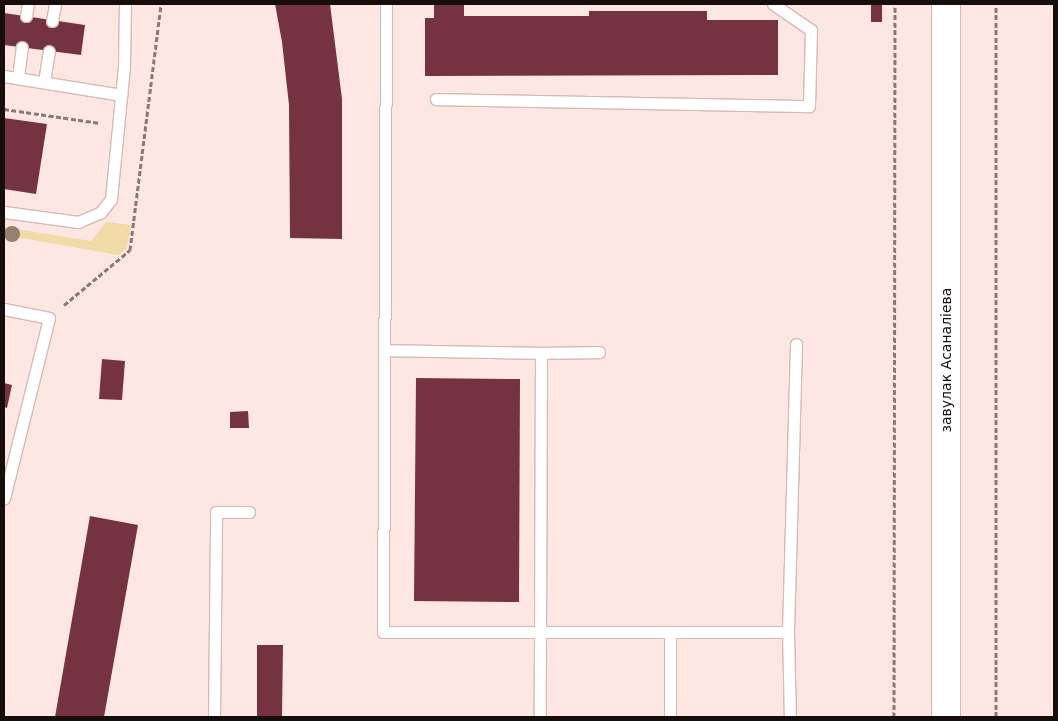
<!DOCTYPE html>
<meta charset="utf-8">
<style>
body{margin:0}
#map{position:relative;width:1058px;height:721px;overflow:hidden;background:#fee7e2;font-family:"DejaVu Sans",sans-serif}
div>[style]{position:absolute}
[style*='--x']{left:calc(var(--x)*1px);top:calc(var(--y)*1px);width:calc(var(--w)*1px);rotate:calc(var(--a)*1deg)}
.green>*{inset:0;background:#f1daa6}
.building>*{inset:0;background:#753342}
.path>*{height:3px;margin-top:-1.5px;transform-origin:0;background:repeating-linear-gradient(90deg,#897976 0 5px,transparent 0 7.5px)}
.roads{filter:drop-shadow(1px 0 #d5bab4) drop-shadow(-1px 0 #d5bab4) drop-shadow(0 1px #d5bab4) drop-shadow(0 -1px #d5bab4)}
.service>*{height:11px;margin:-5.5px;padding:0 5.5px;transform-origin:5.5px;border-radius:5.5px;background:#fff}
.tertiary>*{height:28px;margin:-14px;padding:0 14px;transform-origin:14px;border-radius:14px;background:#fff}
.trees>*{width:16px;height:16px;margin:-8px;border-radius:50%;background:#93816e}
span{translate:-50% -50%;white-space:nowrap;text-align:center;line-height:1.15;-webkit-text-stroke:5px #fff;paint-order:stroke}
.street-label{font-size:14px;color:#170e0c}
.frame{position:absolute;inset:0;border:5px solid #170e0c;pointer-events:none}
</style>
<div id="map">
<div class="green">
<div style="clip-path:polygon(106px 222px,131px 225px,127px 248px,119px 255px,4px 235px,4px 227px,91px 241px)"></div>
</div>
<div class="building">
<div style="clip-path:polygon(275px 4px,330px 4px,342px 99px,342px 239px,290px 238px,289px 105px,282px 42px)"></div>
<div style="clip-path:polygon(434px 4px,464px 4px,464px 16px,589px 16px,589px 11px,707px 11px,707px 20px,778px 20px,778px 75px,425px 76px,425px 18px,434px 18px)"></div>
<div style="clip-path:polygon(871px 4px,882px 4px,882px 22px,871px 22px)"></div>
<div style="clip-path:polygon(4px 13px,85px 25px,81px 55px,4px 45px)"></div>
<div style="clip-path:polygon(4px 118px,47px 124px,36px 194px,4px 189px)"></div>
<div style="clip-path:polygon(102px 359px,125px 361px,122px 400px,99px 399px)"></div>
<div style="clip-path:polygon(416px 378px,520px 379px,519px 602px,414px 601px)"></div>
<div style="clip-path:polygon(4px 383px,12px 385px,7px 408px,4px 407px)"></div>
<div style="clip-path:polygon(248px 411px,249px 428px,230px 428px,230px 412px)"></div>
<div style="clip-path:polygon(90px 516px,138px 525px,104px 717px,55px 717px)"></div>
<div style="clip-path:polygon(257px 645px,283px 645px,282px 717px,257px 717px)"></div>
</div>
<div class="path">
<div style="--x:4;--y:109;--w:97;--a:8.3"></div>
<div style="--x:64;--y:305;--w:86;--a:-39.8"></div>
<div style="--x:130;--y:250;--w:248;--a:-82.8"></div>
<div style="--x:894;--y:717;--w:713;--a:-89.92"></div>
<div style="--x:996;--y:717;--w:713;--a:-90"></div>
</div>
<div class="roads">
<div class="service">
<div style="--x:386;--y:4;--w:628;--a:90.27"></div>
<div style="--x:383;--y:632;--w:405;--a:0"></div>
<div style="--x:788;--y:632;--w:85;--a:88.7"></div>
<div style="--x:26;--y:16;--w:12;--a:-81"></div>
<div style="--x:52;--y:21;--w:17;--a:-80"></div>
<div style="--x:4;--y:76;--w:119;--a:9.2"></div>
<div style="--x:18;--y:78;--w:31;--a:-83"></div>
<div style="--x:44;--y:82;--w:31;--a:-81"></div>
<div style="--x:436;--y:99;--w:373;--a:1.1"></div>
<div style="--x:809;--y:106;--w:76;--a:-88.5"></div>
<div style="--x:811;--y:30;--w:46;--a:-145.6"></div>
<div style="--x:4;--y:212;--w:75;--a:7.7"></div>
<div style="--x:78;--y:222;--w:25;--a:-23"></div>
<div style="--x:101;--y:212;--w:16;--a:-52"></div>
<div style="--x:111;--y:199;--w:133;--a:-84.4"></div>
<div style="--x:124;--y:67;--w:63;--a:-89.1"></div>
<div style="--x:4;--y:309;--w:46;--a:11.3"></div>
<div style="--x:49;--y:318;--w:186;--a:104"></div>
<div style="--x:384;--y:350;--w:157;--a:1.1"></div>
<div style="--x:541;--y:353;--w:364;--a:90.2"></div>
<div style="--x:541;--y:353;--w:58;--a:-1"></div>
<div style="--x:670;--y:632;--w:85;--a:90"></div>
<div style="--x:788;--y:632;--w:288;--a:-88.4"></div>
<div style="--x:214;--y:717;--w:205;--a:-89.4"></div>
<div style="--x:216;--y:512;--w:33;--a:0"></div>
</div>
<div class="tertiary">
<div style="--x:946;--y:4;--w:713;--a:90"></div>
</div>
</div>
<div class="trees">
<div style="left:12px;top:234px"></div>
</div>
<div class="street-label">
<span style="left:946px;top:360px;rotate:-90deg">завулак Асаналіева</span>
</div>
<div class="frame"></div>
</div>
